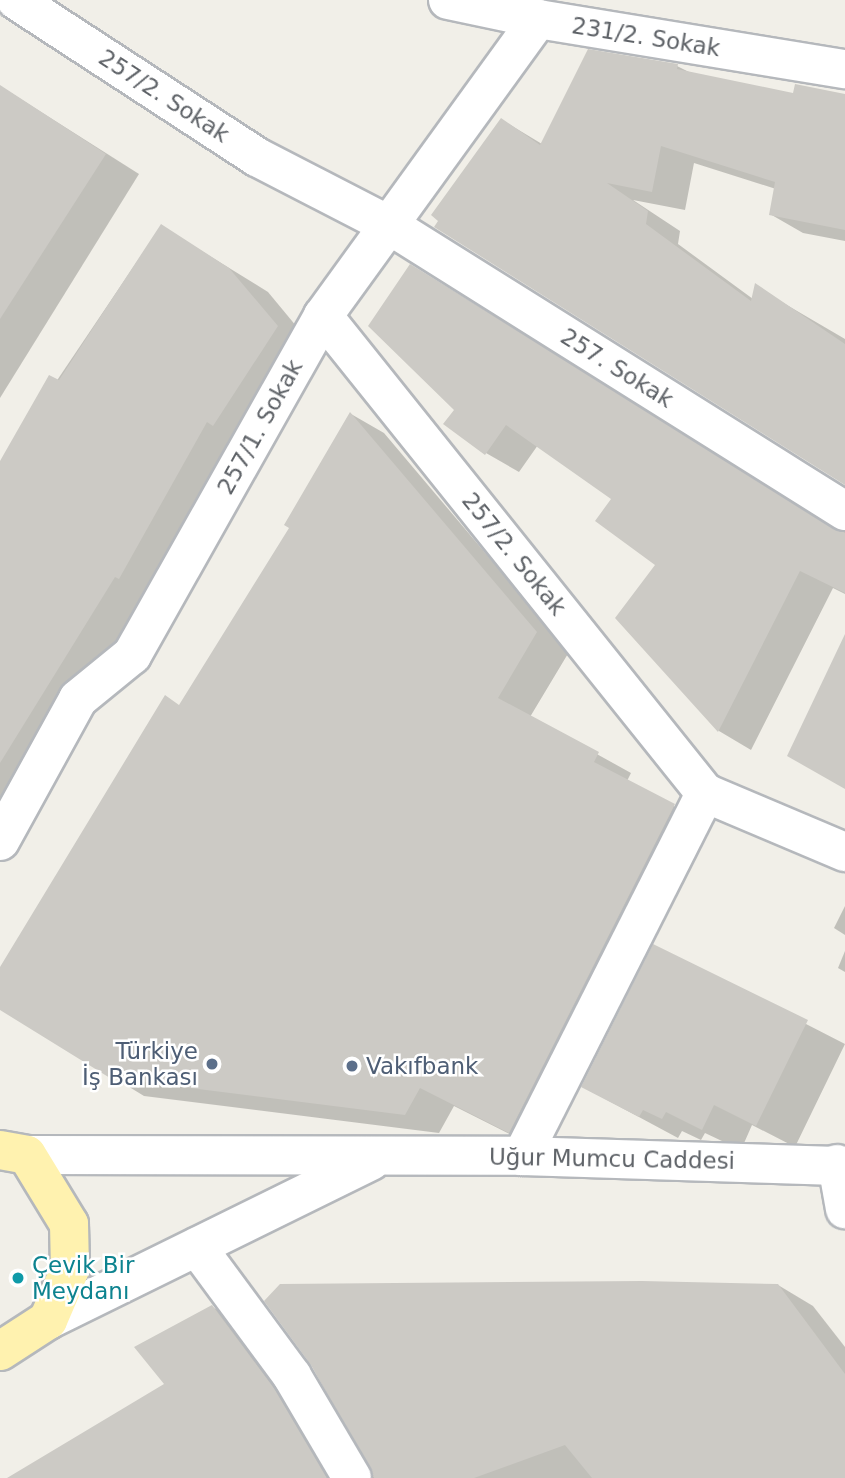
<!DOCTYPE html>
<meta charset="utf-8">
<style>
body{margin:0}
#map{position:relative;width:845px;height:1478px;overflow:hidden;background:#f1efe8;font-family:"DejaVu Sans",sans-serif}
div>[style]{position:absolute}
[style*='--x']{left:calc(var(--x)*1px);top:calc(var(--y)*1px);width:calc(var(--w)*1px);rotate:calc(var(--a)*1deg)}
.shadow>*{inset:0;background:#0003}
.building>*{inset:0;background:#cccac5}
.roads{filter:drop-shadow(2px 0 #b5b8bc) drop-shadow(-2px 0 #b5b8bc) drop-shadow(0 2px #b5b8bc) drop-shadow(0 -2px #b5b8bc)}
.minor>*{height:38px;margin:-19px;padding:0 19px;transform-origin:19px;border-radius:19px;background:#fff}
.secondary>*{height:38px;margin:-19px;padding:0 19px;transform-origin:19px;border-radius:19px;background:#fff}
.primary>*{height:38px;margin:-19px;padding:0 19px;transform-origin:19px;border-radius:19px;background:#fff2af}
.dots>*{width:19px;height:19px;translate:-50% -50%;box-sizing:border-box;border:4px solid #fff;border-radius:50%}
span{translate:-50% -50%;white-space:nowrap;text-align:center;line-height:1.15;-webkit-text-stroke:5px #fff;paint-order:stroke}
.street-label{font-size:23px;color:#5f6368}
.service-label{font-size:23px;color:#4e5e75}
.right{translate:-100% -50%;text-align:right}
.left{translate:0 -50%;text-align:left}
.culture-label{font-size:23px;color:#0d838f}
</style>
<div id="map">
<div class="shadow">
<div style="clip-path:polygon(677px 66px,691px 73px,795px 95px,845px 96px,845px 241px,803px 233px,770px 214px,776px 189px,694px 163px,685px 210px,633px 200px,680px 231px,678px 244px,753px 299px,756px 287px,845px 339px,845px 483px,502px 120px,542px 144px)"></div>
<div style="clip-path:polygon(0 86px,139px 174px,0 398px)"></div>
<div style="clip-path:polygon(161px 226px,268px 292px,316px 350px,0 842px,0 465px)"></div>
<div style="clip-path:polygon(371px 326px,845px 532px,845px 594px,833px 588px,751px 750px,719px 731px,617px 618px,657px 564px,613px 498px,538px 445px,519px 472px,486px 453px,456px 410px)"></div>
<div style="clip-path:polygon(351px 414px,384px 433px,569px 652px,530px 717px,631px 773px,627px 781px,707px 824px,543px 1151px,454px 1106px,439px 1133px,144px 1096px,0 1008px,0 970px,180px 706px,292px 528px)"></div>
<div style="clip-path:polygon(845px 906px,845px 935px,834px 928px)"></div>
<div style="clip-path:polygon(654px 946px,845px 1044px,795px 1147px,752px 1125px,741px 1150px,705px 1133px,701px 1140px,682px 1131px,678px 1138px,583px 1087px)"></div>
<div style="clip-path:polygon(845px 951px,845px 972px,838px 968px)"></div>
<div style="clip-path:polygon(778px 1285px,813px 1306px,845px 1347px,845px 1478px,373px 1478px,373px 1467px)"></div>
<div style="clip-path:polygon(212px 1307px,247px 1326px,348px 1478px,10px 1478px,166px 1384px)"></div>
</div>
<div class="building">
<div style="clip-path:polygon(588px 49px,678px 64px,677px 69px,793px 93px,795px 84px,845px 94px,845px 230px,769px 215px,775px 182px,661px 146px,652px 192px,607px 183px,648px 211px,646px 224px,751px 301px,755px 283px,845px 344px,845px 485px,434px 227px,438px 221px,431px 215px,501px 118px,540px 145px)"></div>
<div style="clip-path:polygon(0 85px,106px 154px,0 319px)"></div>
<div style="clip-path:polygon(161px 224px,229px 268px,278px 326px,213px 426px,207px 422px,119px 579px,115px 577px,0 763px,0 461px,49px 375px,59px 380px)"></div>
<div style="clip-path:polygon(410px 264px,845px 533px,845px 593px,800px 571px,718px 732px,615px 618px,655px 565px,595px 521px,611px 499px,506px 425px,485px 455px,443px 424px,454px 410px,368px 326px)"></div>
<div style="clip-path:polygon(350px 412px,537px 632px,498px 698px,599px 752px,594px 762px,675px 804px,509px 1133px,420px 1088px,405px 1115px,110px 1078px,0 1010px,0 967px,165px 695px,179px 705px,289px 528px,284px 525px)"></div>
<div style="clip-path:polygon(845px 634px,845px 789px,787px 756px)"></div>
<div style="clip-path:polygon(653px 944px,808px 1020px,756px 1126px,714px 1105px,702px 1130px,666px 1112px,662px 1119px,643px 1110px,639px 1117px,581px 1087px)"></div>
<div style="clip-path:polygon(642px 1281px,778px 1284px,845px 1374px,845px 1478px,592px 1478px,565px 1445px,474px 1478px,374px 1478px,311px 1365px,264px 1301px,280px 1284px)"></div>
<div style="clip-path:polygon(212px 1305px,274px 1388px,327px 1478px,7px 1478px,164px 1384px,134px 1347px)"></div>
</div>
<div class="roads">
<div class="minor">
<div style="--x:16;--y:0;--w:288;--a:33.1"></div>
<div style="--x:257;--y:157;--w:148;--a:27.3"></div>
<div style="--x:389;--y:225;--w:538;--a:32.1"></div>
<div style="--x:448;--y:0;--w:92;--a:11.9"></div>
<div style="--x:538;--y:19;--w:311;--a:9.3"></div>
<div style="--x:323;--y:316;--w:611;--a:51.31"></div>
<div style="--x:705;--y:793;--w:152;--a:22.9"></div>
<div style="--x:0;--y:841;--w:162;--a:-61.2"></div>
<div style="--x:78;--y:699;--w:70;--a:-39.2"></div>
<div style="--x:132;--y:655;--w:389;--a:-60.6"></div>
<div style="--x:323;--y:316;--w:367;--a:-54.1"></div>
<div style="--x:522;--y:1156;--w:407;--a:-63.2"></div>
<div style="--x:837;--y:1164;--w:46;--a:79.9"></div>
<div style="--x:197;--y:1247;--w:160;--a:53.6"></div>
<div style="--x:292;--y:1376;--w:118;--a:59.5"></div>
</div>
<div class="secondary">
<div style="--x:27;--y:1155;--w:495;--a:0.1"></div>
<div style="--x:522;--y:1156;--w:323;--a:1.8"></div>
<div style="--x:48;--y:1320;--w:360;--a:-26.2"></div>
</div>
<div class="primary">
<div style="--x:0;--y:1150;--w:27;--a:10"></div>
<div style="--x:27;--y:1155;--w:81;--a:58.7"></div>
<div style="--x:69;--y:1224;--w:45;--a:88.7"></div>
<div style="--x:70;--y:1269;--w:56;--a:113.3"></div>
<div style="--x:48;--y:1320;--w:57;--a:147.1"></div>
</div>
</div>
<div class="dots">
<div style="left:212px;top:1064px;background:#5c6f8a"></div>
<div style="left:352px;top:1066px;background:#5c6f8a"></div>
<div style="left:18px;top:1278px;background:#0f9aa8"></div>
</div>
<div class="street-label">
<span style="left:646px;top:37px;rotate:9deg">231/2. Sokak</span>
<span style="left:164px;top:96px;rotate:33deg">257/2. Sokak</span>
<span style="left:617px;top:368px;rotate:32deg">257. Sokak</span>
<span style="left:260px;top:427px;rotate:-61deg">257/1. Sokak</span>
<span style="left:514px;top:554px;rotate:51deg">257/2. Sokak</span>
<span style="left:612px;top:1159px;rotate:1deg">Uğur Mumcu Caddesi</span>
</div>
<div class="service-label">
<span class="right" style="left:198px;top:1064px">Türkiye<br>İş Bankası</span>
<span class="left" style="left:366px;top:1066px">Vakıfbank</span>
</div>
<div class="culture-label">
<span class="left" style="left:32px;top:1278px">Çevik Bir<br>Meydanı</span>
</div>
</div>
